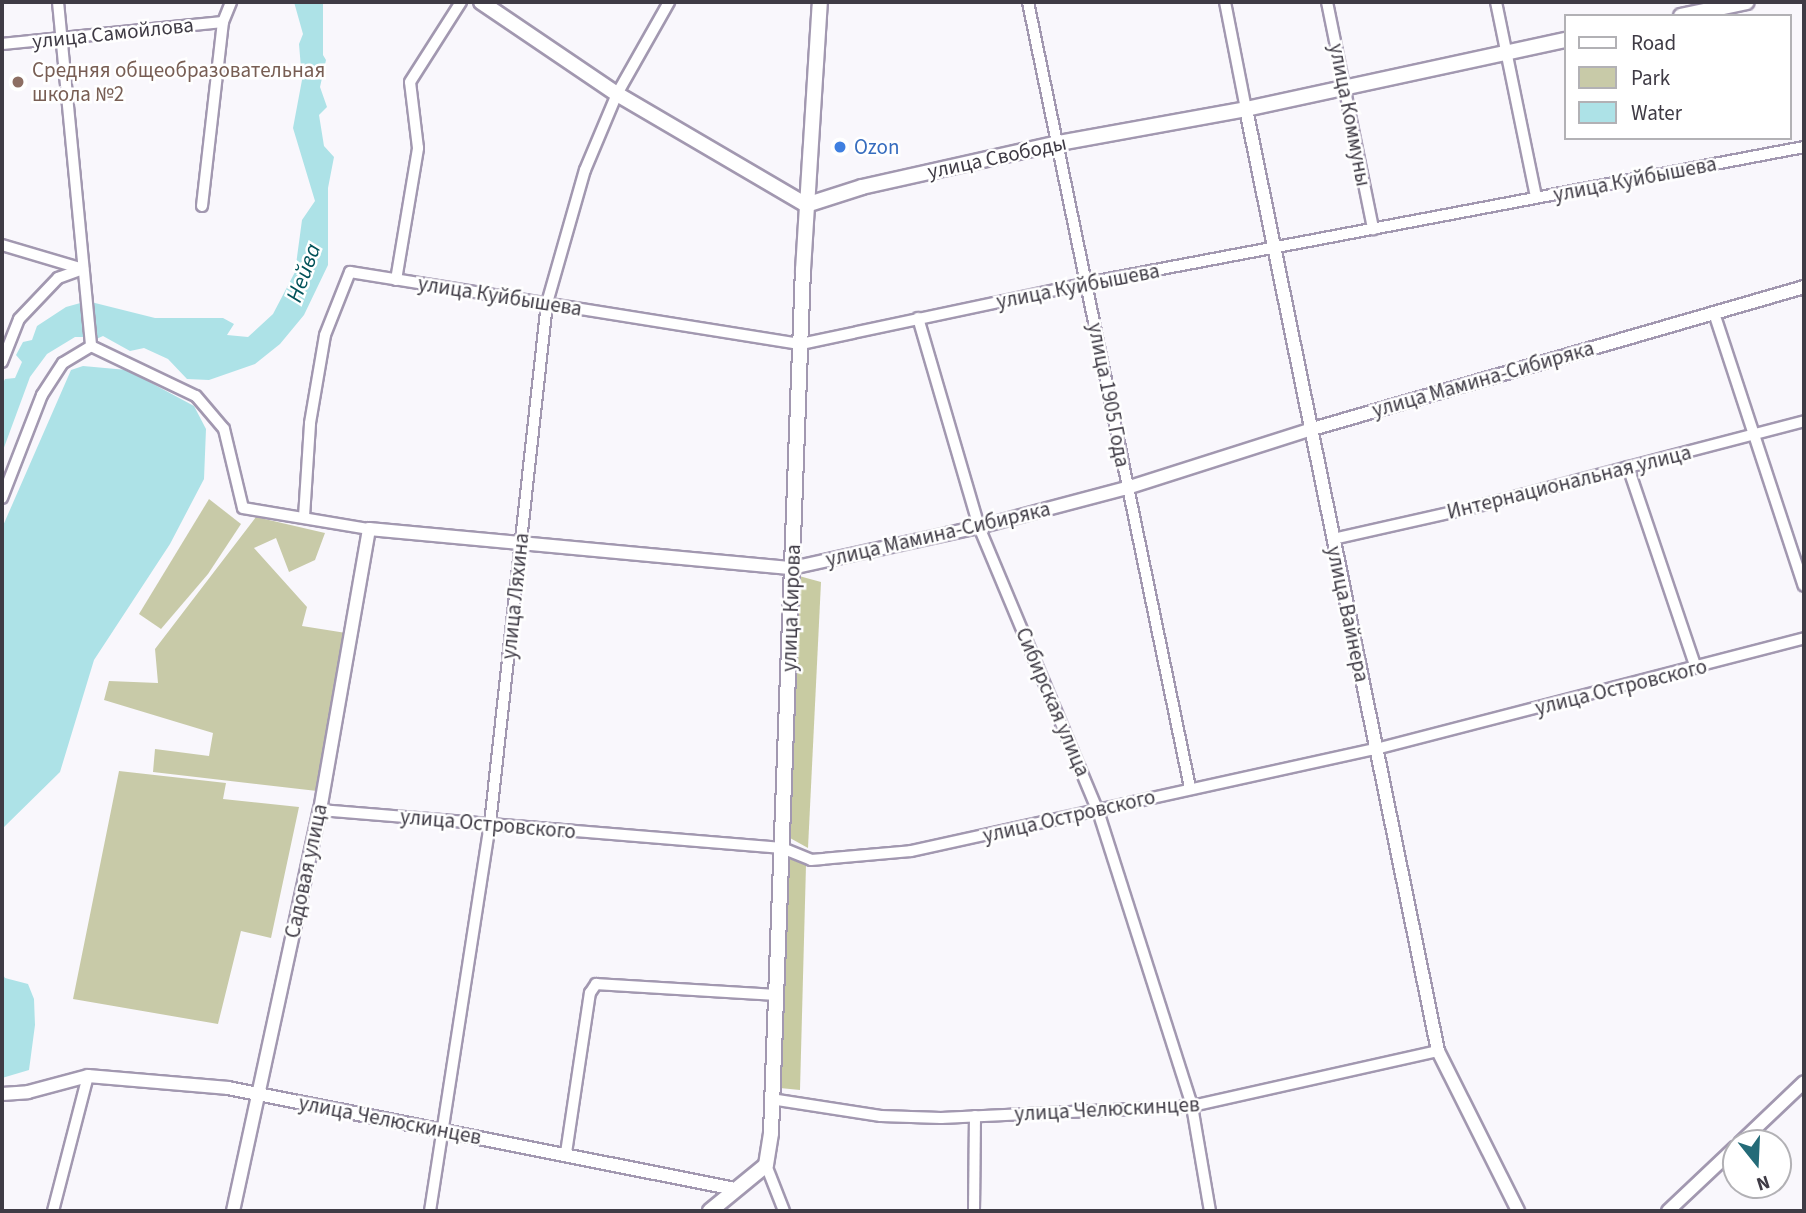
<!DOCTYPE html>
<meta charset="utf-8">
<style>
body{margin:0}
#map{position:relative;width:1806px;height:1213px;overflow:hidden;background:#f9f7fc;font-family:"Source Sans 3",sans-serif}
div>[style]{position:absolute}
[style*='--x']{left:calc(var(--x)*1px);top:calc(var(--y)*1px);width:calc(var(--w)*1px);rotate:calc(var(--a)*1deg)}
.green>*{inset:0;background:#c8caa8}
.forest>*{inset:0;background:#c8cba2}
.water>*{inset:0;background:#ade2e7}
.roads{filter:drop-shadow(2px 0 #a298b0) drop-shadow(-2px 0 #a298b0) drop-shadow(0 2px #a298b0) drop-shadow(0 -2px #a298b0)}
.minor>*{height:10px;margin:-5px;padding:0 5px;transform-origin:5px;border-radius:5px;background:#fff}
.tertiary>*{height:12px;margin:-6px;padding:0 6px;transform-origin:6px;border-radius:6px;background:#fff}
.secondary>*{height:14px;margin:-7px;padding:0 7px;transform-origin:7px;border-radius:7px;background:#fff}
.dots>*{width:19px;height:19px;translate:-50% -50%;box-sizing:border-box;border:4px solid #fff;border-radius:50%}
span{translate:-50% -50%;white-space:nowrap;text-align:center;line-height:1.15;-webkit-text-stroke:5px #fff;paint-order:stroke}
.street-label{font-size:21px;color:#3f3b45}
.education-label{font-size:21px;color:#785e54}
.left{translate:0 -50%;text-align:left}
.shop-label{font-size:21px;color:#366cbe}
.water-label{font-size:23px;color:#025259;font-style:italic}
.frame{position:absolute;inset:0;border:4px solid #3f3b45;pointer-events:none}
.legend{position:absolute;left:1564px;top:14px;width:228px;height:126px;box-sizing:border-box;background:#fff;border:2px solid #b2b1b5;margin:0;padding:9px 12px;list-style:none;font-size:21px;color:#3f3b45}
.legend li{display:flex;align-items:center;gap:14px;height:35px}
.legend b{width:35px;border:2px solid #b2b1b5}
.north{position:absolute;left:1722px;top:1129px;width:70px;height:70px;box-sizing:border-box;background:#fff;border:2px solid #b2b1b5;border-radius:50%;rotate:162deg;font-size:19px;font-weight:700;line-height:28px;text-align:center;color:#3f3b45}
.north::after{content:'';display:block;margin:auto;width:24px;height:32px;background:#246b78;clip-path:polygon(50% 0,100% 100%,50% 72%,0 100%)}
</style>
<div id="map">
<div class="green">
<div style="clip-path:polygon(209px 499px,241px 524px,208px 574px,161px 629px,139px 614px)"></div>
<div style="clip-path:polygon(256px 517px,325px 533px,315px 560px,289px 572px,276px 538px,254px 548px,307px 607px,302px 626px,346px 633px,317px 791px,153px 772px,155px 749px,209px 756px,213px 733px,104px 700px,109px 681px,158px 683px,155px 649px)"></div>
<div style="clip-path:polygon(119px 771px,226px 783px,223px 799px,299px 807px,271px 938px,241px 931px,218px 1024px,73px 999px)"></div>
</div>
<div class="forest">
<div style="clip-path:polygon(799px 576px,821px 582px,808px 848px,790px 838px)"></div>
<div style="clip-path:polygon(787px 858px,806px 865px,800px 1090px,780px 1088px)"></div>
</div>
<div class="water">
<div style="clip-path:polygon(294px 2px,323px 2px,323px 55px,326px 60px,320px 87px,327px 107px,319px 115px,324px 146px,334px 157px,328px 188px,328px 265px,304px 315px,280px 344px,255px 364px,209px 380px,187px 379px,168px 359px,144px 348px,130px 351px,103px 336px,94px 340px,91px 302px,155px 318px,223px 318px,234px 324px,227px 335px,248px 337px,273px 314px,295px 272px,302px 220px,315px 201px,293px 128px,302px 80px,299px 44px,303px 34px)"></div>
<div style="clip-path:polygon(84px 302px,86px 337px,75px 337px,47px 354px,30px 377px,2px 453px,2px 385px,5px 379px,15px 378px,22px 362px,16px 355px,23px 342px,32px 340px,37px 326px,66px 307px)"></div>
<div style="clip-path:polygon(83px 366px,127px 370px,194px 406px,206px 429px,204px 479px,170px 544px,94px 660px,60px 772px,2px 829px,2px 528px,71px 370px)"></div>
<div style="clip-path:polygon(2px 973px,5px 978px,28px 984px,34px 999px,35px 1025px,29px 1070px,2px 1078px)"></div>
</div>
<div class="roads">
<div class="minor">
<div style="--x:58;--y:2;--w:346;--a:84.5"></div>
<div style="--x:1028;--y:2;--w:803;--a:78.35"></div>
<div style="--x:1225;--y:2;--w:109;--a:78.9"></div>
<div style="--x:1327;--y:2;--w:232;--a:78.5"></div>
<div style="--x:1496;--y:2;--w:199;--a:78.4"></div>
<div style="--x:2;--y:44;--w:222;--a:-5.7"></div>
<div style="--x:202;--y:206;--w:185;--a:-83.5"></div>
<div style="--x:223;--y:22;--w:22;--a:-68"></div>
<div style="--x:2;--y:245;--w:84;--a:16.5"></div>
<div style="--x:396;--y:280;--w:134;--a:-80.5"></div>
<div style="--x:418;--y:148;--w:66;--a:-96.9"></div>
<div style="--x:410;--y:82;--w:95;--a:-57.5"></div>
<div style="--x:1714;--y:313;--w:287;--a:71.8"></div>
<div style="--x:918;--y:318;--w:218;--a:73.7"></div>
<div style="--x:979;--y:527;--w:308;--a:67.3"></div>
<div style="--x:1098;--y:811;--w:310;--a:72.3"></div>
<div style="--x:1192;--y:1106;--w:107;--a:80.3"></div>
<div style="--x:91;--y:346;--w:116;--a:25.5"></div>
<div style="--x:196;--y:396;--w:43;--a:49.7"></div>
<div style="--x:224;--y:429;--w:81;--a:76.5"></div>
<div style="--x:243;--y:508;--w:128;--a:9.5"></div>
<div style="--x:2;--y:362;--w:46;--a:-68.4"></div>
<div style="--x:19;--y:319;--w:57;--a:-46.4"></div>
<div style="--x:58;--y:278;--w:27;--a:-20"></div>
<div style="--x:1628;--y:467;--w:212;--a:71.3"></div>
<div style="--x:2;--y:498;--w:110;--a:-68.8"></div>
<div style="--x:42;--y:395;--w:38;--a:-57"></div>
<div style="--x:63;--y:363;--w:33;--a:-31"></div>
<div style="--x:304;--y:517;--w:94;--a:-86.3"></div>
<div style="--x:310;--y:423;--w:89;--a:-80.3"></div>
<div style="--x:325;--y:335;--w:68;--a:-68.4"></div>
<div style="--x:350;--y:272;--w:457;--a:9.1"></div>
<div style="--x:801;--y:344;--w:292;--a:-12"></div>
<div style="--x:1087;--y:283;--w:730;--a:-10.74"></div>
<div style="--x:1333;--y:539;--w:146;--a:-12.7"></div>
<div style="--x:1475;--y:507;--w:340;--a:-14.6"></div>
<div style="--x:320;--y:810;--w:464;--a:4.7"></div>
<div style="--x:782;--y:848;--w:31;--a:22"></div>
<div style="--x:811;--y:860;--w:100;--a:-5.1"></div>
<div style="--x:911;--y:851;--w:476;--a:-12.4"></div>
<div style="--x:1376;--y:749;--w:442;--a:-14.5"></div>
<div style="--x:771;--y:1099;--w:111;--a:8.8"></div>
<div style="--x:881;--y:1116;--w:60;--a:1.9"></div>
<div style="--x:941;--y:1118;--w:251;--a:-2.7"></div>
<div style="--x:1192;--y:1106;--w:252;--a:-12.6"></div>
<div style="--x:566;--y:1153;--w:162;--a:-81.5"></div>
<div style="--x:590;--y:993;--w:11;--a:-56"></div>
<div style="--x:596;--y:984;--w:180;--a:3.5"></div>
<div style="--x:766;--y:1165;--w:49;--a:68.6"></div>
<div style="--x:53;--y:1211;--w:139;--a:-75.5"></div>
<div style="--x:430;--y:1211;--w:392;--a:-81.2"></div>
<div style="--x:490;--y:824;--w:524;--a:-83.76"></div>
<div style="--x:547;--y:303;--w:138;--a:-74.1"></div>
<div style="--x:585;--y:170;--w:82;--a:-67.2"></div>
<div style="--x:617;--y:94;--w:106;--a:-60.5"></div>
<div style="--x:974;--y:1211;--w:95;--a:-89.4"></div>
</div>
<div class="tertiary">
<div style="--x:1246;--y:109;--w:961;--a:78.48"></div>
<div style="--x:1438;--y:1051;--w:179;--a:63.4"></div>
<div style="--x:2;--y:1094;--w:26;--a:-4"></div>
<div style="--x:28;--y:1092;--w:62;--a:-14.9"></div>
<div style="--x:88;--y:1076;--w:141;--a:4.9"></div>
<div style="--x:228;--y:1088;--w:517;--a:11.27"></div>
<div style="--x:1740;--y:1143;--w:88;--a:-43.6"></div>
<div style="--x:233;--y:1211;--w:410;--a:-77.8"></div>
<div style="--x:320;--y:810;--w:285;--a:-80.1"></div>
<div style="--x:369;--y:529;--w:425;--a:5.3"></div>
<div style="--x:792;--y:568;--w:191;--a:-12.4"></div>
<div style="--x:979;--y:527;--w:153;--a:-14.8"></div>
<div style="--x:1127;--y:488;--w:191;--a:-17.7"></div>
<div style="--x:1309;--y:430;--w:515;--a:-16.11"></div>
<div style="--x:1668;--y:1211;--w:93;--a:-43.3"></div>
</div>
<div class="secondary">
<div style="--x:481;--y:2;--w:164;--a:34.1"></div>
<div style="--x:617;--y:94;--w:219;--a:30.4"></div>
<div style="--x:806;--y:205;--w:59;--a:-17.8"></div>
<div style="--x:862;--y:187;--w:202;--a:-12.6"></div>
<div style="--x:1059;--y:143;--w:190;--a:-10.3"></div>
<div style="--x:1246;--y:109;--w:327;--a:-12.2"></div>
<div style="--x:1681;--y:16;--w:67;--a:-12"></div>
<div style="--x:710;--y:1211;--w:72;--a:-39.4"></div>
<div style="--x:766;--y:1165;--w:32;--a:-81"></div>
<div style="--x:771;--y:1133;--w:864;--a:-87.88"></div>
<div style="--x:803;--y:270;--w:269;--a:-86.4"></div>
</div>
</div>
<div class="dots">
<div style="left:18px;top:82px;background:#8d6e63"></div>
<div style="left:840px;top:147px;background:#3f7fe0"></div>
</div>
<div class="street-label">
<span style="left:113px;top:33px;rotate:-6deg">улица Самойлова</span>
<span style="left:1350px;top:115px;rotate:79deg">улица Коммуны</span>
<span style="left:997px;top:157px;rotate:-12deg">улица Свободы</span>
<span style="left:1635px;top:179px;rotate:-11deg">улица Куйбышева</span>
<span style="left:1078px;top:286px;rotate:-11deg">улица Куйбышева</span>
<span style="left:500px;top:296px;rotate:9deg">улица Куйбышева</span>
<span style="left:1483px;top:379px;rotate:-16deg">улица Мамина-Сибиряка</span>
<span style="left:1109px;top:395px;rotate:79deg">улица 1905 Года</span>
<span style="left:1569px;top:482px;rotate:-14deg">Интернациональная улица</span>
<span style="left:938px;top:534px;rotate:-13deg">улица Мамина-Сибиряка</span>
<span style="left:515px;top:596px;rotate:-84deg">улица Ляхина</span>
<span style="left:791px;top:608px;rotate:-88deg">улица Кирова</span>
<span style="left:1348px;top:614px;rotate:78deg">улица Вайнера</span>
<span style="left:1621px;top:687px;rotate:-14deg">улица Островского</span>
<span style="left:1053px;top:702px;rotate:67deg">Сибирская улица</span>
<span style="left:1069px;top:816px;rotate:-13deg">улица Островского</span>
<span style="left:488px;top:824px;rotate:5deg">улица Островского</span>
<span style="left:306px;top:871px;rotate:-78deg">Садовая улица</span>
<span style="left:1107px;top:1109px;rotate:-3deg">улица Челюскинцев</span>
<span style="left:390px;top:1120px;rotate:11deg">улица Челюскинцев</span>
</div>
<div class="education-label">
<span class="left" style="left:32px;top:82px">Средняя общеобразовательная<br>школа №2</span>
</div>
<div class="shop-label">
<span class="left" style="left:854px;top:147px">Ozon</span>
</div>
<div class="water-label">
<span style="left:304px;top:273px;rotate:-70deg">Нейва</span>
</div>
<div class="frame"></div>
<ul class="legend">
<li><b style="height:9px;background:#fff"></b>Road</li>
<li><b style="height:19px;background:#c8caa8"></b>Park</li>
<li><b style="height:19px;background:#ade2e7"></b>Water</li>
</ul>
<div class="north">N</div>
</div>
